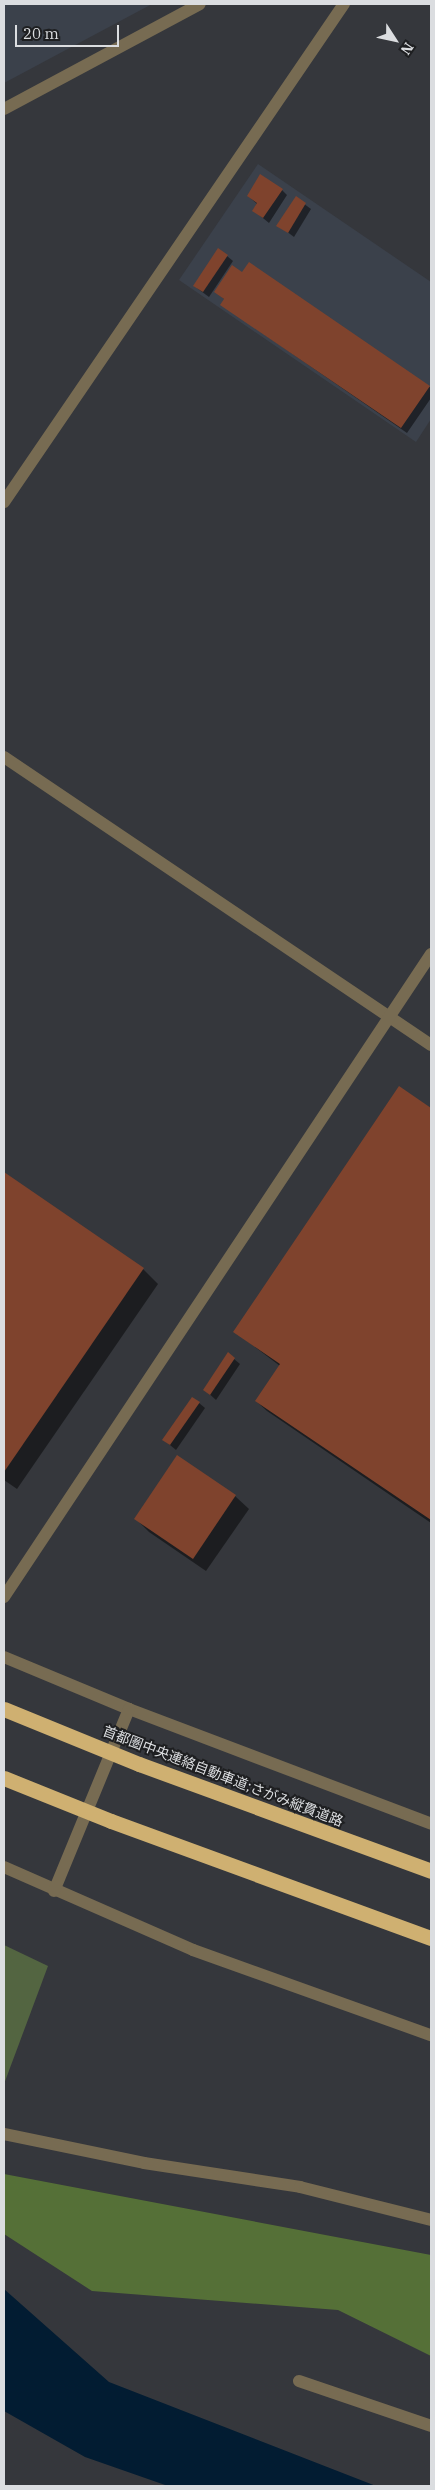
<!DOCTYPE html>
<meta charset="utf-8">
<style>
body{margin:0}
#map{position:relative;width:435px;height:2490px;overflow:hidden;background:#35373c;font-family:"IBM Plex Serif","Noto Sans JP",serif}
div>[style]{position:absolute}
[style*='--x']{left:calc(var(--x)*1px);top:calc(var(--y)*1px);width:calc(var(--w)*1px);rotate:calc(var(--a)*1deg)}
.built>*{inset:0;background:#3b414b}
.green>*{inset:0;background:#536541}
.forest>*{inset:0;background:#557037}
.water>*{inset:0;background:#021c32}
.shadow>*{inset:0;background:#0007}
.building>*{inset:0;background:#7f432d}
.minor>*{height:12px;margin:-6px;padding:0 6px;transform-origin:6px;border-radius:6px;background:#776b52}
.highway-bridge>*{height:15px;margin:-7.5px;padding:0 7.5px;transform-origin:7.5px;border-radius:7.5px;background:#cfb071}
span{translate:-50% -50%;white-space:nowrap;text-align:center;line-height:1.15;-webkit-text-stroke:4px #1e1f21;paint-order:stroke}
.street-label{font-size:14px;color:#dbdde0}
.frame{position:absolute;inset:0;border:5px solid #dbdde0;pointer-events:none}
.north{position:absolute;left:370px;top:15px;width:50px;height:50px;-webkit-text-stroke:4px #1e1f21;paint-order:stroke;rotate:125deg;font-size:14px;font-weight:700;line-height:20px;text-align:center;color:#dbdde0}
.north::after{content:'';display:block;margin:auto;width:18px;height:22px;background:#dbdde0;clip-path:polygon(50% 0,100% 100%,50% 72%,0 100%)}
.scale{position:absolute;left:15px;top:25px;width:104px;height:22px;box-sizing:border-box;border:2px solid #dbdde0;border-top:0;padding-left:6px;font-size:15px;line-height:18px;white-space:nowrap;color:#dbdde0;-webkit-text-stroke:4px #1e1f21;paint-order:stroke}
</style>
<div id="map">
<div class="built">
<div style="clip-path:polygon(4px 4px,152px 4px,4px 83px)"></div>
<div style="clip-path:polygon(258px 164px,431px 282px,431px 419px,416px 442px,179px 280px)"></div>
</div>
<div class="green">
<div style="clip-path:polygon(4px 1945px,48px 1966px,4px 2084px)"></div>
</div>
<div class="forest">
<div style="clip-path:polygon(4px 2174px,431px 2255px,431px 2356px,338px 2310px,92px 2291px,4px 2234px)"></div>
</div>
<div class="water">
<div style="clip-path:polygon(4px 2289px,109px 2382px,376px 2486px,168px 2486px,85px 2457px,4px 2411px)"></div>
</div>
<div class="shadow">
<div style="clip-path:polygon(282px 190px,287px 195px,269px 223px,253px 210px,257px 204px,248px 196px)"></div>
<div style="clip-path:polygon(296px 198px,311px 209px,294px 237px,278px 225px)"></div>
<div style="clip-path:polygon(227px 256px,233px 261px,209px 297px,194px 286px)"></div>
<div style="clip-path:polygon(250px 264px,431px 388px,431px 398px,407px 433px,222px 305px,225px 300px,216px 292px,243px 274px)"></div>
<div style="clip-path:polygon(400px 1088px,431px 1109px,431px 1523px,267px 1411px,256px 1401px,280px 1366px,235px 1332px)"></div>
<div style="clip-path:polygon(4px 1174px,143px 1269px,158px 1284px,17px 1489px,4px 1480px)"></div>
<div style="clip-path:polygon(234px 1359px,240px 1364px,216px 1400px,205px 1390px)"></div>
<div style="clip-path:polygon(199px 1403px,205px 1408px,176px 1450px,164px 1440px)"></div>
<div style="clip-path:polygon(235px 1496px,249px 1509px,206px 1571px,149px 1532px,136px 1519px)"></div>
</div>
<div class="building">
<div style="clip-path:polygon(260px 174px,283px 189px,263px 218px,252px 211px,257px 203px,247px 196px)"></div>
<div style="clip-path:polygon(296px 196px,306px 203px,288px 233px,276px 226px)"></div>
<div style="clip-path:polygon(218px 248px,228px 255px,203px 292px,193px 286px)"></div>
<div style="clip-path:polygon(249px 262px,430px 386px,401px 428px,220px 305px,224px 299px,214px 292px,232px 265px,242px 272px)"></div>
<div style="clip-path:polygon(399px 1086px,431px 1108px,431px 1520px,255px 1401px,280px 1364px,233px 1332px)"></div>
<div style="clip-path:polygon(4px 1172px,144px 1268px,4px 1472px)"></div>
<div style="clip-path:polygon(228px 1352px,235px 1358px,210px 1395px,203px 1390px)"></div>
<div style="clip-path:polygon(192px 1397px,200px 1402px,170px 1445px,162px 1440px)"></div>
<div style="clip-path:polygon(177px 1455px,236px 1495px,193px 1559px,134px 1519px)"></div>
</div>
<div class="minor">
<div style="--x:4;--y:109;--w:222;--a:-28.2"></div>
<div style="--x:4;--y:502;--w:603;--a:-55.68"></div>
<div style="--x:4;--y:757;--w:515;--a:34"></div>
<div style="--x:4;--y:1597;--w:772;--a:-56.41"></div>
<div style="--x:4;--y:1657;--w:135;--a:22.6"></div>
<div style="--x:129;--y:1709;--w:323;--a:20.8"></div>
<div style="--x:4;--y:1867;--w:206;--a:23.7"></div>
<div style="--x:193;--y:1950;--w:253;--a:19.7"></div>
<div style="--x:54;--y:1891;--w:197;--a:-67.6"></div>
<div style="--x:4;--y:2134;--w:143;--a:11.7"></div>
<div style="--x:144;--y:2163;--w:158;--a:8.7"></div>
<div style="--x:300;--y:2187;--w:135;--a:14.1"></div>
<div style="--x:299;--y:2381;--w:139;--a:18.8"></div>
</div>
<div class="highway-bridge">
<div style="--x:4;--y:1709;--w:146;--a:22.2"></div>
<div style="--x:139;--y:1764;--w:311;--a:20.1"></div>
<div style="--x:4;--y:1778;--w:115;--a:21.9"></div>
<div style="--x:111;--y:1821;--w:341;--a:20.1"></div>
</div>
<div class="street-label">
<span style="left:223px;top:1776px;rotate:21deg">首都圏中央連絡自動車道;さがみ縦貫道路</span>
</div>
<div class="frame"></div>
<div class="north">N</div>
<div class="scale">20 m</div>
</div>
